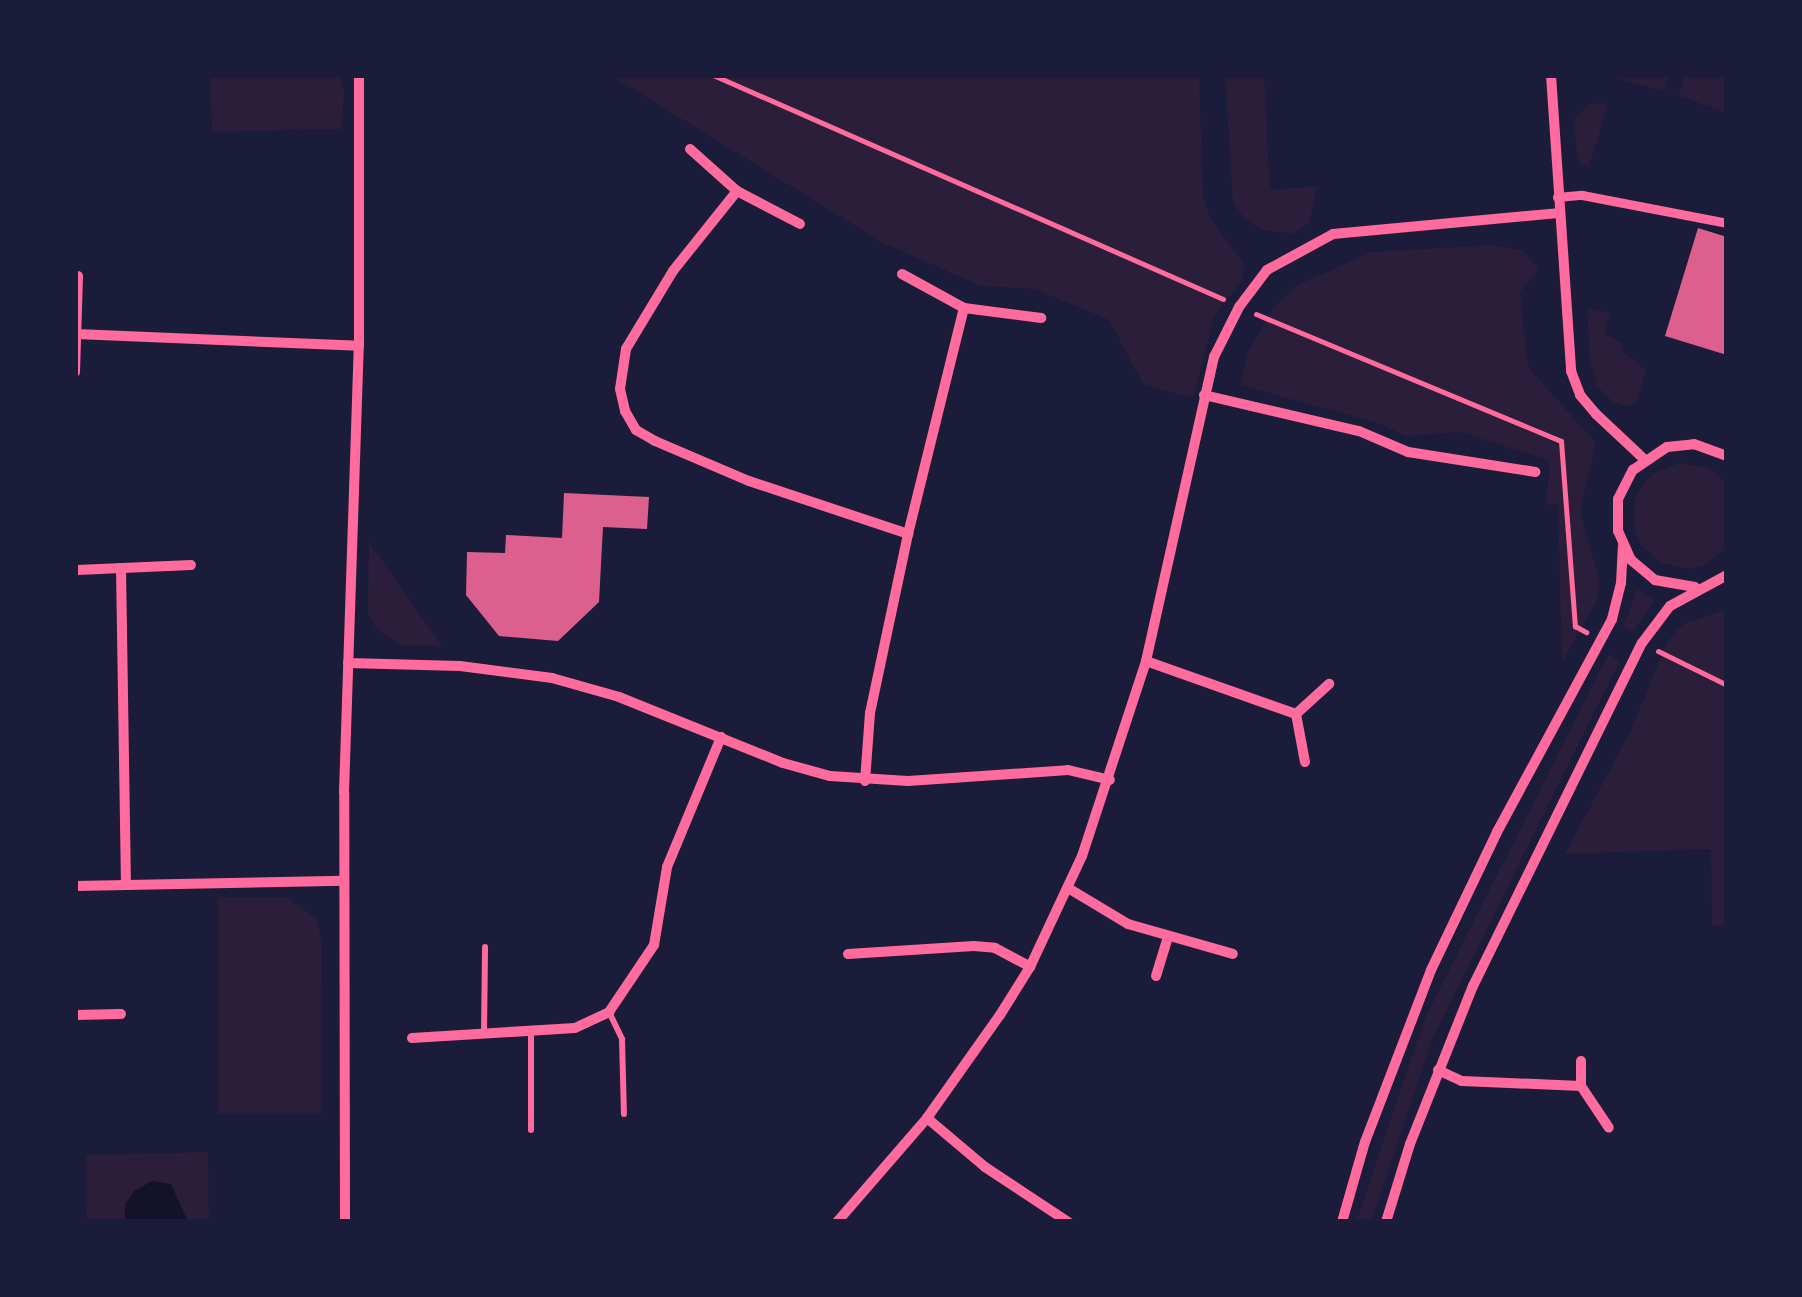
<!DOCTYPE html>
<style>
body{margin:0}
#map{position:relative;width:1802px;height:1297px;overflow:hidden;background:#1b1b3a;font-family:"Source Sans 3",sans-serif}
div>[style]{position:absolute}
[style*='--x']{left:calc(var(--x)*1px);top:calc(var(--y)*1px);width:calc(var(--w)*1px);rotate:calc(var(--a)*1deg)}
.green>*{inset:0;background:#2a1e3b}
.water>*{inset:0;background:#12122b}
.building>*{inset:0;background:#dd5f8e}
.path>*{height:5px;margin:-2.5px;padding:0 2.5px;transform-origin:2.5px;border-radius:2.5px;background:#ff6b9d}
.service>*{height:6px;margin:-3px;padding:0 3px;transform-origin:3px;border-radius:3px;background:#ff6b9d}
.pedestrian>*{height:9px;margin:-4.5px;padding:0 4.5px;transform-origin:4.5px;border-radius:4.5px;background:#ff6b9d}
.minor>*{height:10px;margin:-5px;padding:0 5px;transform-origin:5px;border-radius:5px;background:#ff6b9d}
span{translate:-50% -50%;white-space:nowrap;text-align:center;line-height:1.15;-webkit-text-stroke:10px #1b1b3a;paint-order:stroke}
.frame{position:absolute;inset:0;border:78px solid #1b1b3a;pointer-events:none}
</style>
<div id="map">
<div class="green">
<div style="clip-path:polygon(210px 75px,339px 75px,344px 90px,342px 129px,212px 132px)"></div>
<div style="clip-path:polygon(611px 75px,1199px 75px,1203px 197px,1209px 216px,1245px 266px,1241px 281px,1214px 317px,1193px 398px,1144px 385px,1109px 320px,1034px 289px,981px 286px,883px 243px)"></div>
<div style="clip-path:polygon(1225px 75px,1264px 75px,1270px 190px,1317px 186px,1309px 223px,1293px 234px,1263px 230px,1245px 219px,1233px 203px)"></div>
<div style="clip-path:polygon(1604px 75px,1669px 75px,1664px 91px)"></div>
<div style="clip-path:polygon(1685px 75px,1727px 75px,1727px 113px,1679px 96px)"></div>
<div style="clip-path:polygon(1592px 103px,1608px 104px,1589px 166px,1578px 163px,1574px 119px)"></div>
<div style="clip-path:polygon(1492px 245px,1522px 250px,1539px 269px,1520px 292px,1528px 367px,1596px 443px,1580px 512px,1599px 578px,1598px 598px,1562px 662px,1558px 505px,1546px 504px,1550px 461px,1461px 432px,1407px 436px,1374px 422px,1240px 385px,1248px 352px,1273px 309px,1298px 285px,1371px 252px)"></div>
<div style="clip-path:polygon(1587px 307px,1610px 314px,1604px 334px,1623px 344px,1622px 351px,1646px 370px,1637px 403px,1626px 406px,1613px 402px,1597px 386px,1590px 362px)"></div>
<div style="clip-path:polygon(1680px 463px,1709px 468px,1727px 483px,1727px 547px,1705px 565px,1691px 569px,1661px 563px,1639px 543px,1634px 529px,1635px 499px,1642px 485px,1652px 474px)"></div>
<div style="clip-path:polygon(369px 542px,442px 646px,401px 645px,376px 629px,368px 613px)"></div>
<div style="clip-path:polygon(1637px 589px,1655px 600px,1633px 631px,1623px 627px)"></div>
<div style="clip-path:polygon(1727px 609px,1727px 925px,1712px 925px,1711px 849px,1565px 854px,1632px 728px,1667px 642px,1682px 625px)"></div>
<div style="clip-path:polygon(1608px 655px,1620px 660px,1432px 1040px,1371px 1222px,1356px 1222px,1426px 1016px)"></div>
<div style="clip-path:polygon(218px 897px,286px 897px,315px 917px,321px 938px,322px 1114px,218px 1114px)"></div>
<div style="clip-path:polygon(208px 1152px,209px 1222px,87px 1222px,86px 1155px)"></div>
</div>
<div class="water">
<div style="clip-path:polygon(152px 1181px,171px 1184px,188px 1222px,125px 1222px,125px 1205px,134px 1191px)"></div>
</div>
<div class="building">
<div style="clip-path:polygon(1698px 228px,1727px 237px,1727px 355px,1665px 336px)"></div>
<div style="clip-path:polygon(564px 493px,649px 497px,647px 529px,603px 527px,599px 602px,558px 641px,499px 636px,466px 595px,467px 552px,505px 553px,506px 535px,562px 538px)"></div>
</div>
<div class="path">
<div style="--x:713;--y:75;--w:557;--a:23.71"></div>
<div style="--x:1256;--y:314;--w:330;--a:22.6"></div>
<div style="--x:1561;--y:441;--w:186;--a:85.7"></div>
<div style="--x:1575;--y:626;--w:13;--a:29"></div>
<div style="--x:1658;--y:651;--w:77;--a:26.2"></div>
</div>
<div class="service">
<div style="--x:609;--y:1012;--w:30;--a:64"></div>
<div style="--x:622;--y:1039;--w:75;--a:88.5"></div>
<div style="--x:484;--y:1033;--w:86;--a:-89.3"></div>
<div style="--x:531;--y:1033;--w:97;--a:90"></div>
</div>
<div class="pedestrian">
<div style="--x:1557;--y:197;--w:25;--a:-5"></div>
<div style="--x:1582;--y:195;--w:148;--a:10.9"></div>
</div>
<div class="minor">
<div style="--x:1551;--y:75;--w:297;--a:86.1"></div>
<div style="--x:1571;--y:371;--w:26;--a:69"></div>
<div style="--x:1580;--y:395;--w:25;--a:50"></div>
<div style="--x:1596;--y:414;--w:66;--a:43.2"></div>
<div style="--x:690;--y:149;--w:63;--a:41.8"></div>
<div style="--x:737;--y:191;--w:71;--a:27.6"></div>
<div style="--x:737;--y:191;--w:102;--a:128.7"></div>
<div style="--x:673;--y:271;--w:91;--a:121.1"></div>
<div style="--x:626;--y:349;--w:40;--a:98.5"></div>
<div style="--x:620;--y:389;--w:23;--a:77"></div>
<div style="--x:625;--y:411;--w:22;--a:60"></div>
<div style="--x:636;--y:430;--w:22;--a:30"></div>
<div style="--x:655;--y:441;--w:102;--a:23.1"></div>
<div style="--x:749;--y:481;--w:168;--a:18.4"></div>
<div style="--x:902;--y:274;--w:71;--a:28.7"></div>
<div style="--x:964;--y:308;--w:78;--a:7.4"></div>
<div style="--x:76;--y:334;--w:283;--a:2.4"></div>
<div style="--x:75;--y:372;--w:96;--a:-88.2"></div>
<div style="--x:1204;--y:395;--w:159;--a:13.1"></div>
<div style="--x:1359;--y:431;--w:53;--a:23.2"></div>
<div style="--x:1408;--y:452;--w:129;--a:8.9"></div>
<div style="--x:121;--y:568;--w:315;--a:89.1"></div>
<div style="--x:77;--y:570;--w:114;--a:-2.5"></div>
<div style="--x:1695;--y:587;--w:41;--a:-170.1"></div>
<div style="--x:1655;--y:580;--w:31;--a:-140"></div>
<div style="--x:1631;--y:560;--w:32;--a:-114"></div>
<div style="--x:1618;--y:531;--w:32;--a:-90"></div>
<div style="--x:1618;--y:499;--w:33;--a:-63"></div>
<div style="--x:1633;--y:470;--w:41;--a:-34.1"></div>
<div style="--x:1667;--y:447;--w:27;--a:-6"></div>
<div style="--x:1694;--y:444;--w:35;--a:20"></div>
<div style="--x:1146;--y:661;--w:159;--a:19.5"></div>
<div style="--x:348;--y:663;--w:112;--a:1.5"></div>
<div style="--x:460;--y:666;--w:93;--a:7.4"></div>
<div style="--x:552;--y:678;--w:70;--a:15.8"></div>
<div style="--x:619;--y:697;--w:177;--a:21.9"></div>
<div style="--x:783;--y:763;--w:49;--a:15.5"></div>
<div style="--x:830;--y:776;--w:78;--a:3.7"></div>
<div style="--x:908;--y:781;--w:160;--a:-3.9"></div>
<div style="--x:1068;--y:770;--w:43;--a:13.4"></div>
<div style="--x:1305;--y:762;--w:49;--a:-100.6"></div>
<div style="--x:1296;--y:714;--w:45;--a:-42.3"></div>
<div style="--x:865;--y:781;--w:68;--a:-85.8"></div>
<div style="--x:870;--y:713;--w:183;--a:-78"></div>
<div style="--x:908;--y:534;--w:233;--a:-76.1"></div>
<div style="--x:75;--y:886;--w:269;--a:-1.1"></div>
<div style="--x:1068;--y:888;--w:70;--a:31"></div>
<div style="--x:1128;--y:924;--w:109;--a:15.9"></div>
<div style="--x:848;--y:954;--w:126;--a:-3.6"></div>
<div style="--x:974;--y:946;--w:21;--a:5"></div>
<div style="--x:995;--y:948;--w:40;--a:28"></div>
<div style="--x:1156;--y:976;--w:41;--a:-72.9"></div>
<div style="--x:75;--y:1015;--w:46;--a:-1.2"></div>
<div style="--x:412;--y:1038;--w:163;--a:-3.5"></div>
<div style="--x:575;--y:1028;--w:38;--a:-25"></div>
<div style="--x:609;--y:1012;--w:81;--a:-56.1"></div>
<div style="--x:654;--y:945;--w:79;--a:-80.5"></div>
<div style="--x:667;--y:867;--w:141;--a:-67.4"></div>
<div style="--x:1438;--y:1070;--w:26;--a:25"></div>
<div style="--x:1462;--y:1081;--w:119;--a:2.4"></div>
<div style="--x:1581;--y:1086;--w:50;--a:56.3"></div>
<div style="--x:1581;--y:1086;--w:25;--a:-90"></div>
<div style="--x:927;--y:1118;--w:76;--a:40.2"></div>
<div style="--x:985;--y:1167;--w:100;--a:33.5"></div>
<div style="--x:345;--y:1222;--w:430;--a:-90.1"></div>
<div style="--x:344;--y:792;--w:446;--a:-88.1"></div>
<div style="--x:359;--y:346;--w:271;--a:-90"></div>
<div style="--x:837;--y:1222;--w:138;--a:-49.1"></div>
<div style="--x:927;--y:1118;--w:126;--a:-54.7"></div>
<div style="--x:1000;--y:1015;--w:57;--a:-58"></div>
<div style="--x:1030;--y:967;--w:123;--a:-64.9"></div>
<div style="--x:1082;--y:856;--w:205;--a:-71.8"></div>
<div style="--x:1146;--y:661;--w:312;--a:-77.4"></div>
<div style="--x:1214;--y:357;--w:56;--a:-63.4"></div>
<div style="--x:1239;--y:307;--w:46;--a:-52.9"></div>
<div style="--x:1267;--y:270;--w:75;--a:-28.6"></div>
<div style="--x:1333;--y:234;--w:226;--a:-5.3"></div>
<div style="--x:1342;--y:1222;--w:83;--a:-74"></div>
<div style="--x:1365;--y:1142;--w:184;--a:-69"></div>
<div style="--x:1431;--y:970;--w:153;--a:-64.4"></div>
<div style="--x:1497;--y:832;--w:242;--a:-61.6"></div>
<div style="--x:1612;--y:619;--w:37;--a:-76"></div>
<div style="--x:1621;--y:583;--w:37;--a:-87"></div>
<div style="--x:1386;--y:1222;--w:82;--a:-72.9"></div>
<div style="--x:1410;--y:1144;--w:170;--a:-68.3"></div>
<div style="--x:1473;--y:986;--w:382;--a:-63.8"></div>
<div style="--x:1642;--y:643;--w:46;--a:-52.9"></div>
<div style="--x:1670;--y:606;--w:65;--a:-28.5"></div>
</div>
<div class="frame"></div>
</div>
